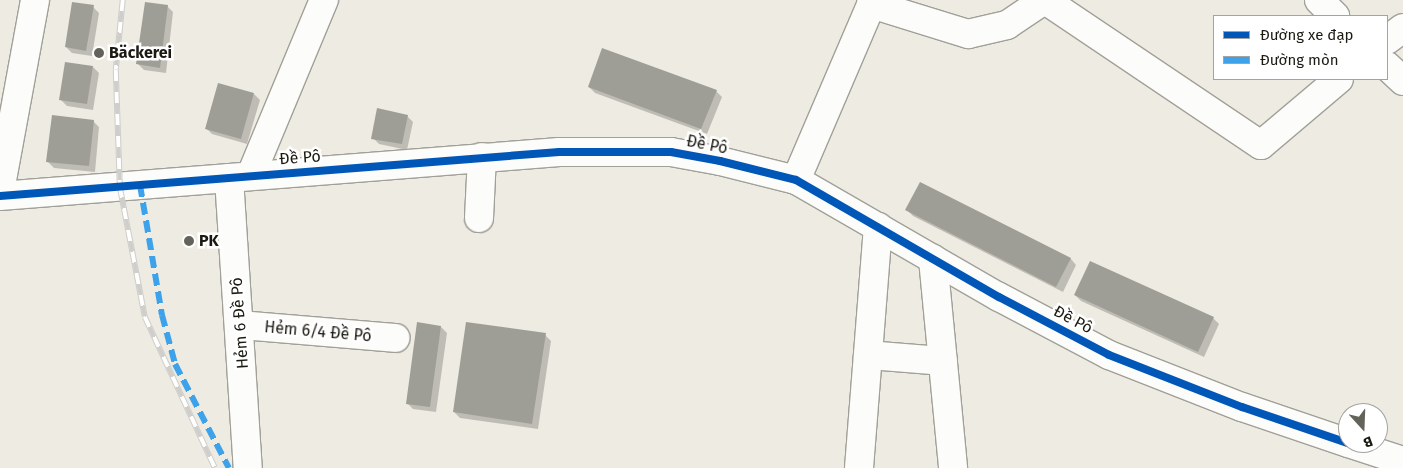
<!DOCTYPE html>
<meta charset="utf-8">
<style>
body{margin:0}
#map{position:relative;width:1403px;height:468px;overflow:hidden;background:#eeece2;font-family:"Fira Sans",sans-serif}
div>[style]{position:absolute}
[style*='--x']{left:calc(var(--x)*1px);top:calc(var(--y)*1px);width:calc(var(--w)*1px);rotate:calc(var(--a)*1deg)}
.shadow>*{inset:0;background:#0003}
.building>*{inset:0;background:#9e9e97}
.roads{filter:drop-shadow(1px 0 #a1a098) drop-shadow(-1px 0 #a1a098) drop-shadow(0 1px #a1a098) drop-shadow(0 -1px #a1a098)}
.minor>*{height:28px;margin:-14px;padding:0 14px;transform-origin:14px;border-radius:14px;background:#fcfcfb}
.rail>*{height:5.5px;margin-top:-2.75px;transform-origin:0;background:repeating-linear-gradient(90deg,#fff 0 11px,#cfcecb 0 22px);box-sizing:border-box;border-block:1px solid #cfcecb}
.quiet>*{height:6px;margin-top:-3px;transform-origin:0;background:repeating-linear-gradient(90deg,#3da2ea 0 12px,transparent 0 18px)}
.cycleway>*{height:8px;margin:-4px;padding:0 4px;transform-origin:4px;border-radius:4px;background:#0057b8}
.dots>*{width:14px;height:14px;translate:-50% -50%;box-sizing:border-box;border:2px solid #fff;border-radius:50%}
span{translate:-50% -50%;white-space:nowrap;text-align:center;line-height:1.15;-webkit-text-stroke:5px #fff;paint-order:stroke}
.poi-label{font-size:16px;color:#1a1912;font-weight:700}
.left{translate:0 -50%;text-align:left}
.street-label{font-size:16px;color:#1a1912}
.legend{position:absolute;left:1213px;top:15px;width:175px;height:65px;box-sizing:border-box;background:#fff;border:1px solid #a3a3a0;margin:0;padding:6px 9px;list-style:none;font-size:15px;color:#1a1912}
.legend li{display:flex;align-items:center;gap:10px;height:25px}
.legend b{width:25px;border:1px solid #a3a3a0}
.north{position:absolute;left:1338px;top:403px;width:50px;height:50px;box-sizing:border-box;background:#fff;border:1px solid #a3a3a0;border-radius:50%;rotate:160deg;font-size:14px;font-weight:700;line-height:20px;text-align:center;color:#1a1912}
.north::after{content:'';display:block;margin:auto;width:18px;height:22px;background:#64635b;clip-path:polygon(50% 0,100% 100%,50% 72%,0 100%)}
</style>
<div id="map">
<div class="shadow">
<div style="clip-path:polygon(167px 6px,173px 12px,166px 73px,144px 70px,138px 64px)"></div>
<div style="clip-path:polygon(93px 7px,99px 13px,92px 56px,72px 53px,66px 47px)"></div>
<div style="clip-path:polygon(93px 67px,99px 73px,93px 110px,67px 106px,61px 100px)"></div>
<div style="clip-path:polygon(589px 87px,716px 91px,722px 97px,707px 134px,595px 93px)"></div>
<div style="clip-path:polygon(254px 94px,260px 100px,247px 144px,212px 134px,206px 128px)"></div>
<div style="clip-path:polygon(407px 116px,413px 122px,407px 150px,379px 144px,373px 138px)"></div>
<div style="clip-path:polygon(93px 121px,99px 127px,95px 172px,54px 168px,48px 162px)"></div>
<div style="clip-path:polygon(921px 183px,1071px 259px,1076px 265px,1063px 292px,913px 216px,907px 210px)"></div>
<div style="clip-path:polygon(1075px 295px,1213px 318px,1219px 324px,1204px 357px,1081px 301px)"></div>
<div style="clip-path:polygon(441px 327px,447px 333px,436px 412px,413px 409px,407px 403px)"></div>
<div style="clip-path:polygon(545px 335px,551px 341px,538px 429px,460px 418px,454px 412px)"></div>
</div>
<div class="building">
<div style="clip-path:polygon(72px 2px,94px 5px,86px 51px,65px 47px)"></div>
<div style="clip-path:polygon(145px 2px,168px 5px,160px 68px,136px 64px)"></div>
<div style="clip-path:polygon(602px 48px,717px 90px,701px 129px,588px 87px)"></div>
<div style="clip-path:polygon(65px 62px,93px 66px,87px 104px,59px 100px)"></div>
<div style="clip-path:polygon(218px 83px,254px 93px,241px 139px,205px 129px)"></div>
<div style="clip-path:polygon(377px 108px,408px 115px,402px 144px,371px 139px)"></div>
<div style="clip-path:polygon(52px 115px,94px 120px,89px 166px,46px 162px)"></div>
<div style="clip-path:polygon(920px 182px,1071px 258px,1056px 287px,905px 210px)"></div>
<div style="clip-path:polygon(1090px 261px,1214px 317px,1198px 352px,1074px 295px)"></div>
<div style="clip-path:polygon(417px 322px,441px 326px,430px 407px,406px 404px)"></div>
<div style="clip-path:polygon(466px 322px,546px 333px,532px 424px,453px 412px)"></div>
</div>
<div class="roads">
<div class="minor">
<div style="--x:1045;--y:0;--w:260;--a:33.9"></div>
<div style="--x:1261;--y:145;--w:102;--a:-40.2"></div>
<div style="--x:1319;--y:0;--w:23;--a:45"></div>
<div style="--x:871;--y:4;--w:102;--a:17.2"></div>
<div style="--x:968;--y:34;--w:40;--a:-13"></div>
<div style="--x:1007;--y:25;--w:45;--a:-34"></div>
<div style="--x:1387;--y:40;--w:20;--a:-37"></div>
<div style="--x:1387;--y:66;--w:22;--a:43"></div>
<div style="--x:251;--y:175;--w:190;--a:-67.4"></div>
<div style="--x:229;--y:178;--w:291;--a:86.3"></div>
<div style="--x:796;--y:180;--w:196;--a:-66.8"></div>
<div style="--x:0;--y:191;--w:194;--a:-79.6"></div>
<div style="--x:0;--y:196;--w:561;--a:-4.5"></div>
<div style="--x:559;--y:152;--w:112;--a:0"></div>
<div style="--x:671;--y:152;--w:50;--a:10.4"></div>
<div style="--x:720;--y:161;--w:78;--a:14"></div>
<div style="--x:796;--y:180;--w:234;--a:30"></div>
<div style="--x:999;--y:297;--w:124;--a:27.8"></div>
<div style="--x:1109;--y:355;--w:143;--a:21.4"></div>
<div style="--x:1242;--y:407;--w:112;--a:18.8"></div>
<div style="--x:479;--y:218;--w:61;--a:-87.2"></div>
<div style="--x:933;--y:259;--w:210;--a:84.5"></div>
<div style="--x:241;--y:325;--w:155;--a:4.8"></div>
<div style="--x:868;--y:355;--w:75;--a:4.6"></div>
<div style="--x:1348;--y:443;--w:58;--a:18.1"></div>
<div style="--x:859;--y:468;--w:242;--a:-85.5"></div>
</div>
</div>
<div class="rail">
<div style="--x:123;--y:0;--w:70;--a:95.7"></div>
<div style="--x:116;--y:70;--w:117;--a:88"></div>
<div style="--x:120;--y:187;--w:132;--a:79.1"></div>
<div style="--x:145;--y:317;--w:166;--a:65.1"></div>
</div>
<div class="quiet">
<div style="--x:140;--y:185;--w:132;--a:80.4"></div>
<div style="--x:162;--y:315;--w:51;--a:75.1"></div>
<div style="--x:175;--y:364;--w:117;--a:62.6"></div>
</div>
<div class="cycleway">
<div style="--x:0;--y:196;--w:561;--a:-4.5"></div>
<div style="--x:559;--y:152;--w:112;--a:0"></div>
<div style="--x:671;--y:152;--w:50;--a:10.4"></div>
<div style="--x:720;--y:161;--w:78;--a:14"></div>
<div style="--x:796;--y:180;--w:234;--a:30"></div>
<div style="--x:999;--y:297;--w:124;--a:27.8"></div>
<div style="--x:1109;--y:355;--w:143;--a:21.4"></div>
<div style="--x:1242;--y:407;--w:112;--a:18.8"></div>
</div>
<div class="dots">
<div style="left:99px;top:53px;background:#64635b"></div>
<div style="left:189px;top:241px;background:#64635b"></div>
</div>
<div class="poi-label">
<span class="left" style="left:109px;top:53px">Bäckerei</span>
<span class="left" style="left:199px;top:241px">PK</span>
</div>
<div class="street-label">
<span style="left:707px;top:145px;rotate:11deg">Đề Pô</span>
<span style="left:300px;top:158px;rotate:-4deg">Đề Pô</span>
<span style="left:1073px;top:320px;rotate:28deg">Đề Pô</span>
<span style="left:240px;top:323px;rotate:-94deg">Hẻm 6 Đề Pô</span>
<span style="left:318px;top:332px;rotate:5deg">Hẻm 6/4 Đề Pô</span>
</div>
<ul class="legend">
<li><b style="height:6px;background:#0057b8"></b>Đường xe đạp</li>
<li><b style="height:6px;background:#3da2ea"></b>Đường mòn</li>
</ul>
<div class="north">B</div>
</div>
